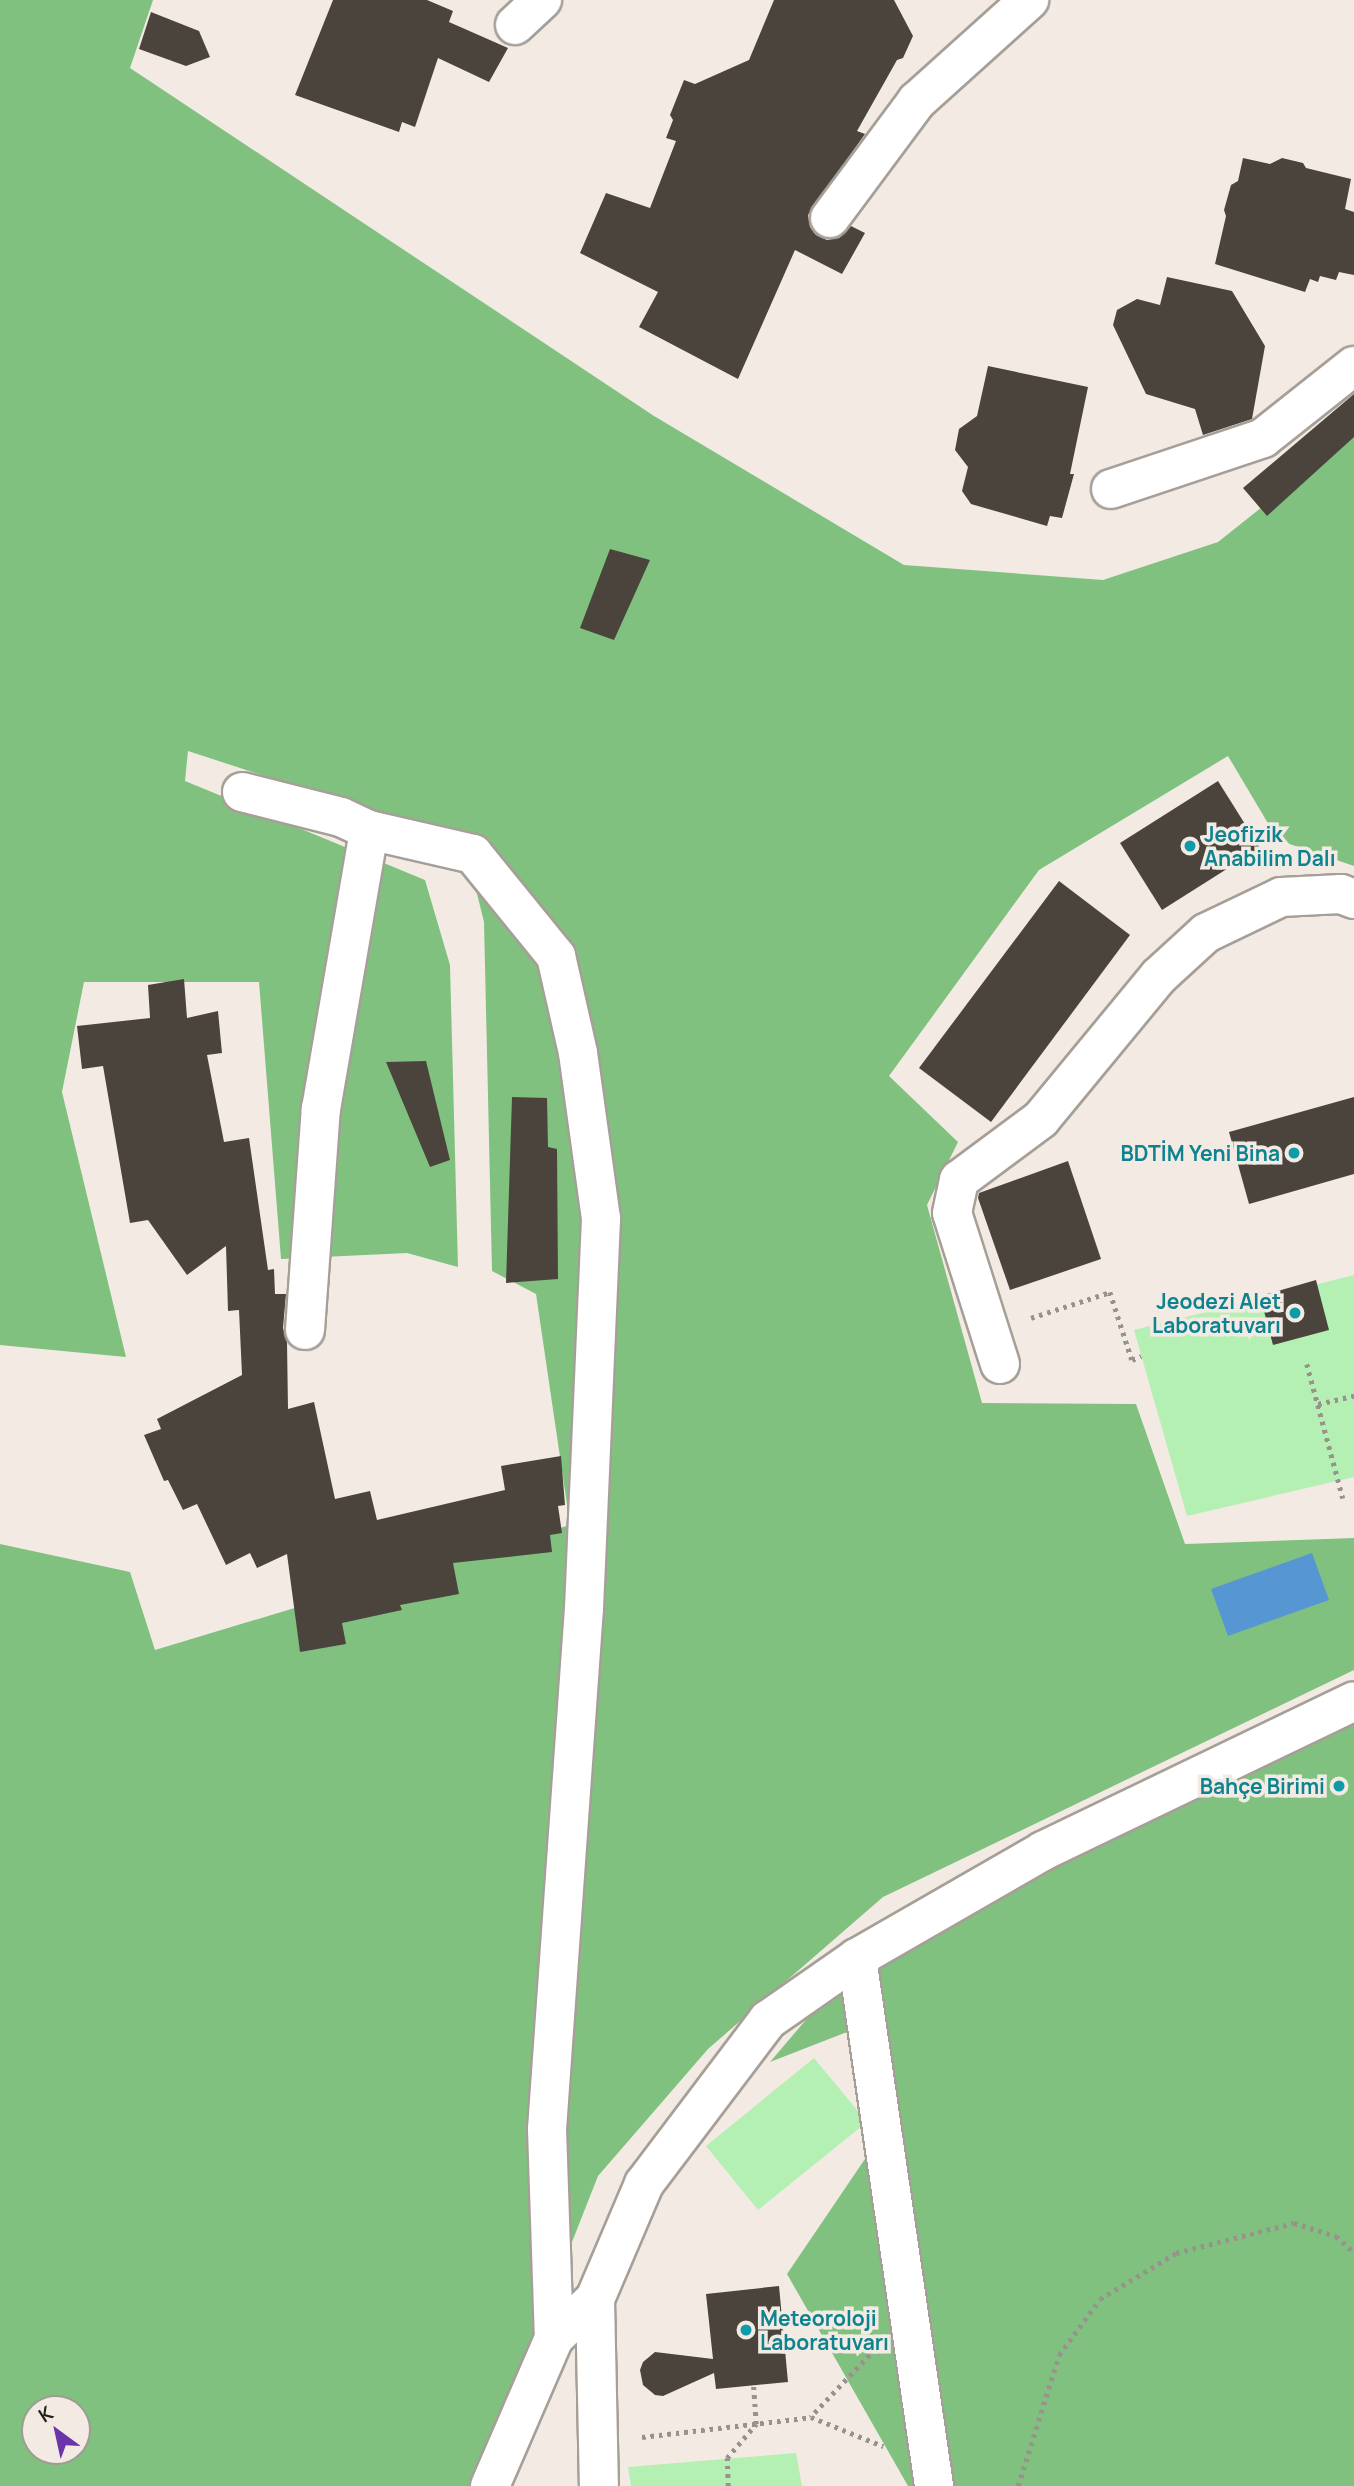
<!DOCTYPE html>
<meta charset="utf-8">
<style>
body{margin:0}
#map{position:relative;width:1354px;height:2486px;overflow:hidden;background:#f3ebe3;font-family:Manrope,sans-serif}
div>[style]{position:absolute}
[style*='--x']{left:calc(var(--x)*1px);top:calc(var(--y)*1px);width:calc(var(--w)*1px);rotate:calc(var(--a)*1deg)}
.green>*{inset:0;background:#b4f0b3}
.forest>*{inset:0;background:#80c180}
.water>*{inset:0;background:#5697d3}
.building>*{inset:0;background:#4a443d}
.path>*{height:4.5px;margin-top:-2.25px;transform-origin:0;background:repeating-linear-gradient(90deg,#97928c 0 3.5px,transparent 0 8.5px)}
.roads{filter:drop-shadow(2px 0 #a69f97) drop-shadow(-2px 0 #a69f97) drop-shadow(0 2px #a69f97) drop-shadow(0 -2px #a69f97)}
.minor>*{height:38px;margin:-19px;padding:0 19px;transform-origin:19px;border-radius:19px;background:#fff}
.dots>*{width:19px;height:19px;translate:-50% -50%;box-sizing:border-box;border:4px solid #f3ebe3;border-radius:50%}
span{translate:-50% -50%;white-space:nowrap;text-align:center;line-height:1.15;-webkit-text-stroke:7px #f3ebe3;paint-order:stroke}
.culture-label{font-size:21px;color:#0d838f;font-weight:700}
.left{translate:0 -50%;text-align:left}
.right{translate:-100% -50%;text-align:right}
.north{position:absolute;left:21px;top:2395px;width:70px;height:70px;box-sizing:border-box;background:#f3ebe3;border:2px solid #9f9a94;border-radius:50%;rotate:327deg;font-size:19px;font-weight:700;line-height:28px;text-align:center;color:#22201d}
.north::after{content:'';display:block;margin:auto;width:24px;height:32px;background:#6a34ab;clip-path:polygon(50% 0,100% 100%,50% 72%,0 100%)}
</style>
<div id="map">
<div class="green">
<div style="clip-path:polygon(1354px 1275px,1354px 1477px,1187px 1516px,1134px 1330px)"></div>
<div style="clip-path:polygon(814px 2058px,867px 2122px,758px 2210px,706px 2146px)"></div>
<div style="clip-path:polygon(796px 2453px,802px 2486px,631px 2486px,628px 2467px)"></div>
</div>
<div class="forest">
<div style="clip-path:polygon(evenodd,0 0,153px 0,130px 68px,654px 416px,904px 565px,1103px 580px,1218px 542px,1354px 434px,1354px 866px,1278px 840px,1228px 756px,1039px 870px,889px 1076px,958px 1142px,927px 1205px,982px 1403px,1136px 1404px,1185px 1544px,1354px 1538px,1354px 1670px,883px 1897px,708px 2049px,598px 2176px,478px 2481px,495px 2486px,0 2486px,0 1544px,130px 1572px,155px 1650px,570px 1525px,536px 1294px,492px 1271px,484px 922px,464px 841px,188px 751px,185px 781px,425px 880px,450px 965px,458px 1267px,407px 1253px,281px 1259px,259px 982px,84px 982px,62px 1092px,126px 1357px,0 1345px,0 0,35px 2409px,77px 2409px,77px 2451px,35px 2451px,35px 2409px)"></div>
<div style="clip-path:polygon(1354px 1709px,1354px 2486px,908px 2486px,787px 2274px,869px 2153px,847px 2032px,770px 2062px,851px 1967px)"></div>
</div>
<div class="water">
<div style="clip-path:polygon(1312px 1553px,1329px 1600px,1228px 1636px,1211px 1589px)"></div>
</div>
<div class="building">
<div style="clip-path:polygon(333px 0,427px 0,453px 11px,449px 22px,508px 48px,489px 82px,438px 58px,415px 127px,402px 122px,399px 132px,295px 95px)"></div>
<div style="clip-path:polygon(774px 0,894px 0,913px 36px,903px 58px,897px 60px,857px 131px,865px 134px,808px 215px,810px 227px,816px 235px,827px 240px,839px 238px,851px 226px,865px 233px,842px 274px,795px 250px,738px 379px,639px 327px,658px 292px,580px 253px,606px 193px,650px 208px,676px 141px,666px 138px,673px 120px,670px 115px,684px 80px,695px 84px,749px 60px)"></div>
<div style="clip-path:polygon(151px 12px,199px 31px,210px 57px,186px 66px,139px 49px)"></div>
<div style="clip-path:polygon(1243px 158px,1270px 164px,1282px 158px,1303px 163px,1306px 168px,1351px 179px,1345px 209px,1354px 212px,1354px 275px,1339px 272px,1336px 280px,1320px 276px,1318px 282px,1310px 279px,1305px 292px,1215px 264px,1226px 216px,1224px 210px,1231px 185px,1238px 181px)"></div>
<div style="clip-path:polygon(1167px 277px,1232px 291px,1265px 346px,1252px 419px,1203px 435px,1195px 409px,1146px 394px,1113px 325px,1117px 310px,1137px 299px,1160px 305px)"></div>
<div style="clip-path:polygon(988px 366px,1088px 387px,1070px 474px,1074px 474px,1062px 518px,1050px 516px,1047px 526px,971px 504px,962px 491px,968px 467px,955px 450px,959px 429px,977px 416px)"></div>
<div style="clip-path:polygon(1354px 394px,1354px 437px,1267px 516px,1243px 488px)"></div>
<div style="clip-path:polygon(610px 549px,650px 560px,614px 640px,580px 628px)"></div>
<div style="clip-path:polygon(1218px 781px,1260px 848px,1162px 910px,1120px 843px)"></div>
<div style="clip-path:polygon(1059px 881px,1130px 935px,991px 1122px,919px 1068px)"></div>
<div style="clip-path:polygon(184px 979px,187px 1018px,218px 1011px,222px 1053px,207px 1055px,224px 1142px,249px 1138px,268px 1270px,274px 1269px,275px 1294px,286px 1294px,283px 1328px,287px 1342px,288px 1409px,314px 1402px,335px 1499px,370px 1491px,377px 1520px,505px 1490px,501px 1466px,561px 1456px,565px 1505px,558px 1506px,562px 1533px,550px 1535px,552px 1552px,453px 1563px,459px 1594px,400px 1605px,402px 1610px,342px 1623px,346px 1644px,300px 1652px,287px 1554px,257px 1568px,250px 1553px,226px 1565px,197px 1504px,183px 1510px,168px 1480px,164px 1481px,144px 1435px,161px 1429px,157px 1419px,242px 1375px,239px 1310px,228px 1311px,226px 1246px,187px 1275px,148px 1220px,130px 1223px,103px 1066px,82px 1069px,77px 1026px,150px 1018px,148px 985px)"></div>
<div style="clip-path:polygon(426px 1061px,450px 1160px,430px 1167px,386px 1062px)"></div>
<div style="clip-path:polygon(512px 1097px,547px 1098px,548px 1147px,557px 1149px,558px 1279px,506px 1283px)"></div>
<div style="clip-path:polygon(1354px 1097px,1354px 1174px,1249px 1204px,1229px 1132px)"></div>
<div style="clip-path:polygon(1068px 1161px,1101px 1259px,1010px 1290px,978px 1198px,979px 1193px)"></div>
<div style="clip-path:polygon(1316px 1280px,1329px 1330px,1273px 1345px,1260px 1296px)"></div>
<div style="clip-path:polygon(779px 2286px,788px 2382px,716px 2389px,714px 2373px,663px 2396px,655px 2395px,643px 2385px,640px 2370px,643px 2362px,655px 2352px,713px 2359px,706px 2294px)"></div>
</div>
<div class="path">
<div style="--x:1031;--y:1318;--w:83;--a:-18.2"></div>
<div style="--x:1110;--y:1292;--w:71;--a:72.1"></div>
<div style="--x:1132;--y:1360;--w:10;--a:-24"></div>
<div style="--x:1307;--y:1364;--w:139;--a:75"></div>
<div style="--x:1318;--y:1404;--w:37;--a:-13"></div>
<div style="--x:870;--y:2355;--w:86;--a:133.6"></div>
<div style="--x:811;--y:2417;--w:78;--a:21.9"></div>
<div style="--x:642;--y:2437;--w:170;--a:-6.7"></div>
<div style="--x:728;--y:2486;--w:28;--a:-92"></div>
<div style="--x:727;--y:2458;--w:45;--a:-49.5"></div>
<div style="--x:756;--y:2424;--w:39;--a:-94"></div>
<div style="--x:1018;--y:2486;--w:137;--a:-72.6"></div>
<div style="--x:1059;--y:2355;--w:69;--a:-53.8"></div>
<div style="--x:1100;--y:2299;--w:89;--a:-31.2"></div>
<div style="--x:1176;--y:2253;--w:122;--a:-14.3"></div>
<div style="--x:1294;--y:2223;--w:44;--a:17.2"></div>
<div style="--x:1336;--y:2236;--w:24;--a:42"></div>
</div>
<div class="roads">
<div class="minor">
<div style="--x:515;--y:25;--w:37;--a:-43"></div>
<div style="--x:830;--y:218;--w:146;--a:-53.4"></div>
<div style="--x:917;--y:101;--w:151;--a:-42"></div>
<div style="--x:1111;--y:489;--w:160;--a:-18.5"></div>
<div style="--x:1263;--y:438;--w:116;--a:-38.4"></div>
<div style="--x:242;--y:792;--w:102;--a:14.2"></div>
<div style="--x:341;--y:817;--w:31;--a:25"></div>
<div style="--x:305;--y:1330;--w:222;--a:-85.9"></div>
<div style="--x:321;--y:1109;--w:283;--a:-80.2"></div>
<div style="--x:369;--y:830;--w:107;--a:13"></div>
<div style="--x:473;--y:854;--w:132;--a:50.9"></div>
<div style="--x:556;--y:956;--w:99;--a:77.2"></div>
<div style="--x:578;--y:1053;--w:168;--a:82.1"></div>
<div style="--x:601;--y:1219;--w:389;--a:92.5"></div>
<div style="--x:584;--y:1608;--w:522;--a:94.06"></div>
<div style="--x:547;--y:2129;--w:209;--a:88.1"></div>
<div style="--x:1000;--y:1364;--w:158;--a:-107.6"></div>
<div style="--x:952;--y:1213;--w:34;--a:-78"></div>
<div style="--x:959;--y:1180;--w:102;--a:-36.6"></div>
<div style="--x:1041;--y:1119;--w:185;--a:-50.5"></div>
<div style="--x:1159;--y:976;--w:64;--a:-42.5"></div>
<div style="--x:1206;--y:933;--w:83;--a:-25.6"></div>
<div style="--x:1281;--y:897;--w:60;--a:-2.9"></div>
<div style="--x:1341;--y:894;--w:14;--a:21"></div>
<div style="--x:857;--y:1958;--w:534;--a:81.7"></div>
<div style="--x:595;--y:2299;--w:187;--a:88.8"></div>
<div style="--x:490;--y:2486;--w:161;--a:-66.6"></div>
<div style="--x:554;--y:2338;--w:57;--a:-43.6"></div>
<div style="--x:595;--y:2299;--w:125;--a:-66.9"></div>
<div style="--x:644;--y:2184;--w:206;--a:-52.9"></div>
<div style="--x:768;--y:2020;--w:108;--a:-34.9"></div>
<div style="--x:857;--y:1958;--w:215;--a:-29.9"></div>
<div style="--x:1043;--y:1851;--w:345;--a:-25.7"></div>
</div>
</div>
<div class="dots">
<div style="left:1190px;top:846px;background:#0f9aa8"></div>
<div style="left:1294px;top:1153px;background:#0f9aa8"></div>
<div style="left:1295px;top:1313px;background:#0f9aa8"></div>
<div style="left:1339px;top:1786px;background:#0f9aa8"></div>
<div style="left:746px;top:2330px;background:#0f9aa8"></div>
</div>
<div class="culture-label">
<span class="left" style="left:1204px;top:846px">Jeofizik<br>Anabilim Dalı</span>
<span class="right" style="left:1280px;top:1153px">BDTİM Yeni Bina</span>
<span class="right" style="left:1281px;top:1313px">Jeodezi Alet<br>Laboratuvarı</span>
<span class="right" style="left:1325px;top:1786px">Bahçe Birimi</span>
<span class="left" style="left:760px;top:2330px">Meteoroloji<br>Laboratuvarı</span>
</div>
<div class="north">K</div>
</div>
